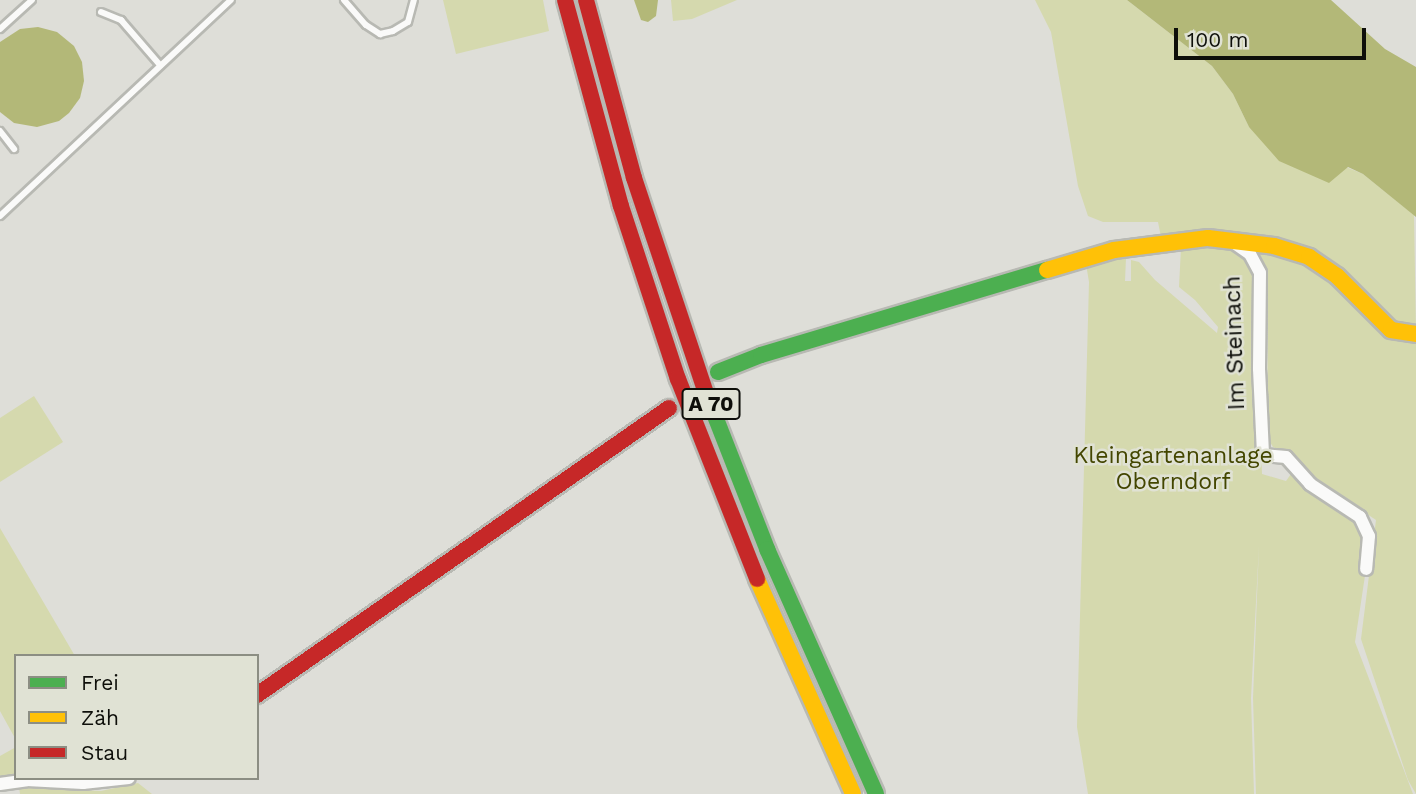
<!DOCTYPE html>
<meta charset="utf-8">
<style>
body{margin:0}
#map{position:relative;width:1416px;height:794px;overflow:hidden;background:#deded8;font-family:"Work Sans",sans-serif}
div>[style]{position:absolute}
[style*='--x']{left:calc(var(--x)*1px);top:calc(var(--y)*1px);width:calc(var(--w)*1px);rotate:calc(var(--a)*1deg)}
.green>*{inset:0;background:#d5d9ae}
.water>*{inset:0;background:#b3b878}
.roads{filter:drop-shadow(2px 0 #b8b9b3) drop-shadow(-2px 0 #b8b9b3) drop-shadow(0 2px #b8b9b3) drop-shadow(0 -2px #b8b9b3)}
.lane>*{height:6px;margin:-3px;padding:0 3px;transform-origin:3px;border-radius:3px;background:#fafaf9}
.street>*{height:12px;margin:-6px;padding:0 6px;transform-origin:6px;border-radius:6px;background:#fafaf9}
.fast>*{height:16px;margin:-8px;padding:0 8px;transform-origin:8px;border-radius:8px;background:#4caf50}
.slow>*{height:16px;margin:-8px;padding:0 8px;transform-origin:8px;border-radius:8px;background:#ffc107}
.jam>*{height:16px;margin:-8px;padding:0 8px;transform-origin:8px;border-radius:8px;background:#c62828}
span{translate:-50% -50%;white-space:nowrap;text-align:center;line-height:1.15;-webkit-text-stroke:5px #e0e2d4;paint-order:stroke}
.shield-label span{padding:2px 5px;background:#e0e2d4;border:2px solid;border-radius:5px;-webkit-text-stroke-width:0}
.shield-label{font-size:21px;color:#0e0f0a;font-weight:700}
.street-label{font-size:23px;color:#0e0f0a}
.park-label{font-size:23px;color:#434600}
.legend{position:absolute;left:14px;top:654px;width:245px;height:126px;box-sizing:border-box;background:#e0e2d4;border:2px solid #8c8e83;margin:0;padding:9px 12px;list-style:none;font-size:21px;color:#0e0f0a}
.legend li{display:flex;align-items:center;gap:14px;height:35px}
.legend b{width:35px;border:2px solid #8c8e83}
.scale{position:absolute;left:1174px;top:28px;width:192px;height:32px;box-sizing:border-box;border:4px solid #0e0f0a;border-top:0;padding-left:9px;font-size:21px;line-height:24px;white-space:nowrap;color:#0e0f0a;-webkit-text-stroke:5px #e0e2d4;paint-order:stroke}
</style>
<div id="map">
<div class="green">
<div style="clip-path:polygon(443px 0,543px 0,549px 31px,456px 54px)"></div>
<div style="clip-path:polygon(671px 0,737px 0,692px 19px,673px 21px)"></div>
<div style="clip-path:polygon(1035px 0,1127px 0,1212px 66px,1233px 94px,1249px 127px,1363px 174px,1414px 215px,1416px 332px,1391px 330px,1308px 257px,1161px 237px,1158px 222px,1103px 222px,1088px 216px,1078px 186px,1051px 32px)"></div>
<div style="clip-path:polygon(1230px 242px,1245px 256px,1255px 274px,1262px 474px,1286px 481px,1296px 467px,1367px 527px,1366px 569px,1355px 642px,1413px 794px,1256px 794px,1253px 698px,1259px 545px,1251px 698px,1254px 794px,1088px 794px,1077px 727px,1089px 282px,1086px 264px,1122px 256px,1126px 258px,1125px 281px,1131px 281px,1131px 260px,1139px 262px,1155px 280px,1217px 333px,1218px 327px,1195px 300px,1179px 287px,1181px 248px)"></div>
<div style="clip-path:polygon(1262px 247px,1293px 254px,1416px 338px,1416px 794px,1408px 780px,1361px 639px,1376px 520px,1316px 480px,1298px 458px,1273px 447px,1267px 437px,1268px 310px,1265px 279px,1256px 254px)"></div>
<div style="clip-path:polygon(34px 396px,63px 442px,0 482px,0 418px)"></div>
<div style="clip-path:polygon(0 528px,75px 656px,16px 656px,16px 740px,0 711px)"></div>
<div style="clip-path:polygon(16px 747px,16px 776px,0 778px,0 756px)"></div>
<div style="clip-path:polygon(138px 783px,152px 794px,20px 794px,19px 787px,101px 791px)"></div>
</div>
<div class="water">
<div style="clip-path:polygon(634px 0,658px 0,656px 16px,648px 22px,641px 20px)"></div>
<div style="clip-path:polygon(1127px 0,1331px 0,1385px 49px,1416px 67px,1416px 217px,1363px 174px,1348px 167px,1329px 183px,1279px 161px,1249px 127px,1233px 94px,1212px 66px)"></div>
<div style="clip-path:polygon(38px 27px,57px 32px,74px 46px,82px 62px,84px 81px,80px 98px,69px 113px,59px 121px,37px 127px,14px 123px,0 112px,0 42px,20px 29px)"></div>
</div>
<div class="roads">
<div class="lane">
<div style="--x:344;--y:0;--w:33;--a:49"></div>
<div style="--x:366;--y:25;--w:17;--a:33"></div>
<div style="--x:380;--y:34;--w:13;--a:-13"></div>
<div style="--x:393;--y:31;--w:17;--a:-31"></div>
<div style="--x:408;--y:22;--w:23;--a:-75"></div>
<div style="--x:101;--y:12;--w:22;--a:22"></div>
<div style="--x:121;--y:20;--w:60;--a:49.1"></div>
<div style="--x:0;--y:29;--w:43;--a:-42.2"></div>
<div style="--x:0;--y:131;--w:23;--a:52"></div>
<div style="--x:0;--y:216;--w:316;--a:-43.1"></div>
</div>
<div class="street">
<div style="--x:1233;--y:242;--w:21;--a:35"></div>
<div style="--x:1250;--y:254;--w:21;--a:62"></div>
<div style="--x:1260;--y:273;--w:96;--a:90.6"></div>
<div style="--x:1259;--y:369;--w:86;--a:87.3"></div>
<div style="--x:1263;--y:455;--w:23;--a:5"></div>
<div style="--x:1286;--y:457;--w:36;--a:48"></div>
<div style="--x:1310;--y:484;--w:60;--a:33.4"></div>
<div style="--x:1360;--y:517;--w:21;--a:65"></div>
<div style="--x:1369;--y:536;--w:33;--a:95"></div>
<div style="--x:0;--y:784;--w:27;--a:-8"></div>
<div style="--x:27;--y:780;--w:56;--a:3.1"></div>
<div style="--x:83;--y:783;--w:46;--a:-6.2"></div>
</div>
<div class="fast">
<div style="--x:718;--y:372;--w:46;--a:-21.6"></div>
<div style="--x:761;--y:355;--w:298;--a:-16.6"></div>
<div style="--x:706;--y:393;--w:168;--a:68.6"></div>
<div style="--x:767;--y:549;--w:268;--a:66"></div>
</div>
<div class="slow">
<div style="--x:1047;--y:270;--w:70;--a:-16.6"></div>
<div style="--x:1114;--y:250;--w:95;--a:-7.3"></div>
<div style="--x:1208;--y:238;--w:66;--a:6.9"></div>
<div style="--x:1274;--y:246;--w:37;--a:17"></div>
<div style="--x:1309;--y:257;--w:34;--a:34"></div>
<div style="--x:1337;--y:276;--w:76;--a:45"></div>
<div style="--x:1391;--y:330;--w:25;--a:9"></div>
<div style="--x:757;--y:579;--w:235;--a:65.9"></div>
</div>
<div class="jam">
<div style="--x:565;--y:0;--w:213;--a:74.8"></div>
<div style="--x:621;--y:206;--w:182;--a:71.8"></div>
<div style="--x:678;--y:379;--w:215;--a:68.4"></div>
<div style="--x:586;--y:0;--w:184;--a:74.9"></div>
<div style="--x:634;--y:178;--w:227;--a:71.5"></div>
<div style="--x:257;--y:695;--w:502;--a:-34.86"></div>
</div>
</div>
<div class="shield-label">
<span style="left:711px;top:404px">A 70</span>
</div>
<div class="street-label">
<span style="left:1235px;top:343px;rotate:-92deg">Im Steinach</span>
</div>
<div class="park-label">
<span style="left:1173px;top:469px">Kleingartenanlage<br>Oberndorf</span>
</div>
<ul class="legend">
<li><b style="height:9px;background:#4caf50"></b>Frei</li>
<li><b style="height:9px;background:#ffc107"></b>Zäh</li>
<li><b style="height:9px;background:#c62828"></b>Stau</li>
</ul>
<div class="scale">100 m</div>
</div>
